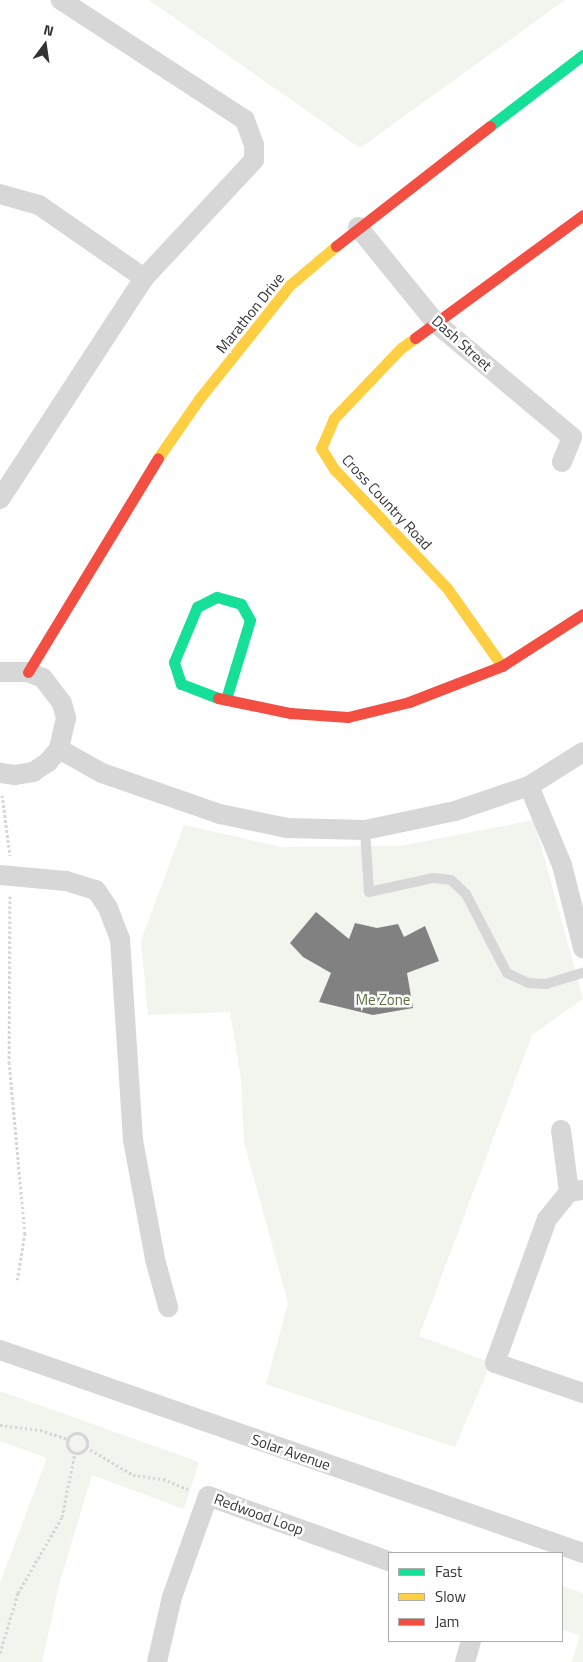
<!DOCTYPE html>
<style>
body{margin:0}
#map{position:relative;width:583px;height:1662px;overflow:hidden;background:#fff;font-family:"Titillium Web",sans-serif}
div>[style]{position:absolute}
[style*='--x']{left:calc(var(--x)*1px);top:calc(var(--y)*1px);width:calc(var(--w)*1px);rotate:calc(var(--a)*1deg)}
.green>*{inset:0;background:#f1f5ed}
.building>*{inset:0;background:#818181}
.path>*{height:3px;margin-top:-1.5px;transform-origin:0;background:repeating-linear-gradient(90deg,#d6d6d6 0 2.5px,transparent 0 5px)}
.path>.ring{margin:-1.5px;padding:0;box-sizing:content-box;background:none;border:3px solid #d6d6d6;border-radius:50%}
.lane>*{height:10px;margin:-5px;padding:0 5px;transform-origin:5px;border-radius:5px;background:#d7d7d7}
.street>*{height:20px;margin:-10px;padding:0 10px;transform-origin:10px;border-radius:10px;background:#d7d7d7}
.fast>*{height:11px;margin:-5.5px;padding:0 5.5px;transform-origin:5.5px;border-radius:5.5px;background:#16e098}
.slow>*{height:11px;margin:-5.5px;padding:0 5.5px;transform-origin:5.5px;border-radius:5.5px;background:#ffcf43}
.jam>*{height:11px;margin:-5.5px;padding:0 5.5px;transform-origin:5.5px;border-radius:5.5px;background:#f24e42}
span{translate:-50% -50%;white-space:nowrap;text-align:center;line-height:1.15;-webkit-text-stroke:5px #fff;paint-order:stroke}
.street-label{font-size:15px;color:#333}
.park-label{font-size:15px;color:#56703f}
.legend{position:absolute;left:388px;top:1552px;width:175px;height:90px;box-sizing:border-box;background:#fff;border:1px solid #adadad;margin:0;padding:6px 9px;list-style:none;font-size:15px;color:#333}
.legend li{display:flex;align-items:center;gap:10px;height:25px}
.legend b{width:25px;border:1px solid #adadad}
.north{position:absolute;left:20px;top:20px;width:50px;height:50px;-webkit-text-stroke:4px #fff;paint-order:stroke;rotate:14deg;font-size:14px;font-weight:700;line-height:20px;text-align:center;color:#333}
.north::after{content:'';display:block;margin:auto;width:18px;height:22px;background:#333;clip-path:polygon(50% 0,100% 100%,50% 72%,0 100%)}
</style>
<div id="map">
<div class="green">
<div style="clip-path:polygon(149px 0,565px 0,360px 148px)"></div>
<div style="clip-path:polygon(534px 820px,583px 999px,532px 1035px,419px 1336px,491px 1363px,455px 1447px,266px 1384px,288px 1303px,244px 1142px,241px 1078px,230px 1012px,148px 1015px,141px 941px,184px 825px,282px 847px,400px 846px)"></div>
<div style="clip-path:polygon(0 1391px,199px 1462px,184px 1509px,92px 1475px,59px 1585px,42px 1662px,0 1662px,0 1583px,47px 1458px,0 1441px)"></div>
<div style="clip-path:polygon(562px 1586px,583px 1593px,583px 1662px,572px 1662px,580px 1635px,562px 1630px)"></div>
</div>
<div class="building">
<div style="clip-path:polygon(316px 912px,349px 939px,355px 923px,377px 928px,398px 924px,404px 937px,425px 926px,439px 961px,407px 973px,413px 1008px,373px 1015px,319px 1002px,331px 973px,303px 957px,290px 943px)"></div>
</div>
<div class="path">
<div style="--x:2;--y:795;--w:61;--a:82.4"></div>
<div style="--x:10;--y:896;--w:166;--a:90.3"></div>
<div style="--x:9;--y:1062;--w:172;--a:84.7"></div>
<div style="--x:25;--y:1233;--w:49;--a:99.5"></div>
<div style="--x:0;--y:1425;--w:40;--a:7.1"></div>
<div style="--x:40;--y:1430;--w:29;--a:18"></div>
<div class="ring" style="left:67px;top:1433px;width:17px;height:17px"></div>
<div style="--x:86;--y:1447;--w:55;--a:30.8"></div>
<div style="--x:133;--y:1475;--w:30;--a:8"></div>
<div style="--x:163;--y:1479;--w:27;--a:22"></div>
<div style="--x:0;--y:1653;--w:63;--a:-73.3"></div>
<div style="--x:18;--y:1593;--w:88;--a:-59.9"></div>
<div style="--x:62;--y:1517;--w:66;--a:-78.7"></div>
</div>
<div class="lane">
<div style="--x:365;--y:830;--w:62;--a:86.3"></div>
<div style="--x:369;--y:892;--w:66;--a:-12.3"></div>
<div style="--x:433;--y:878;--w:18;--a:6"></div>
<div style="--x:451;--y:880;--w:21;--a:43"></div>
<div style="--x:466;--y:894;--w:89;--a:62.6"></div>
<div style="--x:507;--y:973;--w:23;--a:25"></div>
<div style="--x:528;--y:983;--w:18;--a:3"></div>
<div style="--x:546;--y:984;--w:39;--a:-17"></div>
</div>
<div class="street">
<div style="--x:0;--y:194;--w:41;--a:15.8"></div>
<div style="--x:39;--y:205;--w:128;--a:34.8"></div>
<div style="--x:358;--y:227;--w:124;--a:50.9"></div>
<div style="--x:436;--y:323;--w:177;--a:40"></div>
<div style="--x:562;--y:462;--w:27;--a:-68"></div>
<div style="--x:0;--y:499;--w:264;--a:-56.9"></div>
<div style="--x:144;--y:278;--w:161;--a:-47"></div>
<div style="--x:254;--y:160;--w:15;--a:-90"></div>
<div style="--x:254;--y:145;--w:27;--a:-110"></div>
<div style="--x:245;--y:120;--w:220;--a:-146.9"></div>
<div style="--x:0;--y:672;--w:28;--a:0"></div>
<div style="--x:28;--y:672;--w:16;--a:22"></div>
<div style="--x:43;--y:678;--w:31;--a:53"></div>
<div style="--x:62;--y:703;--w:16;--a:75"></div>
<div style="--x:66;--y:718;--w:32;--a:103"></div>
<div style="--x:59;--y:749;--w:17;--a:130"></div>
<div style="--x:48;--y:762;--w:18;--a:146"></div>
<div style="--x:33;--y:772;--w:18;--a:171"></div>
<div style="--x:15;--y:775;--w:15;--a:-172"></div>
<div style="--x:59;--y:749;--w:49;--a:29.2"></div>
<div style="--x:102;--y:773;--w:125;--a:19.2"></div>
<div style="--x:220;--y:814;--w:68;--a:11.8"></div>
<div style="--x:287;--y:828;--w:78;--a:1.5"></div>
<div style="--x:365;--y:830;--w:92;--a:-11.9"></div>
<div style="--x:455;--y:811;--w:78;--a:-18.7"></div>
<div style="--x:529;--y:786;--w:64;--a:-32.2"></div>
<div style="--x:529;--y:786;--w:86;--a:67.3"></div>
<div style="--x:562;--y:865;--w:86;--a:75.8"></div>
<div style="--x:0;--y:875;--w:66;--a:5.2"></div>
<div style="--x:66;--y:881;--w:31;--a:17"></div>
<div style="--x:96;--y:890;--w:22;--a:56"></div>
<div style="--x:108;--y:908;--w:33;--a:69"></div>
<div style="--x:120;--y:939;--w:201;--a:86.3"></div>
<div style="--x:133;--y:1140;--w:121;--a:79.5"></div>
<div style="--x:155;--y:1259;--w:50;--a:74.8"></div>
<div style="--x:561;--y:1130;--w:63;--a:82.6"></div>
<div style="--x:583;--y:1190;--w:14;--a:172"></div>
<div style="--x:569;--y:1192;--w:35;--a:129"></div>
<div style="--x:547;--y:1219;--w:153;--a:109.9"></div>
<div style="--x:495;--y:1363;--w:93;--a:18.8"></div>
<div style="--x:0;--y:1350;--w:617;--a:19.2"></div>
<div style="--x:157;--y:1662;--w:67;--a:-77"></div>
<div style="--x:172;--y:1597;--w:107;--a:-70.4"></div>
<div style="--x:208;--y:1496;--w:192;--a:19.8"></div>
<div style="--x:465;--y:1662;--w:22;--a:-74"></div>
</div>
<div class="fast">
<div style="--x:490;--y:126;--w:117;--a:-37.4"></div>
<div style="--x:218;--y:698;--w:40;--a:-159"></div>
<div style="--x:181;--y:684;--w:23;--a:-108"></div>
<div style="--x:174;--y:662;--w:60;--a:-67.3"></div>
<div style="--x:197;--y:607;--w:22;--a:-27"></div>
<div style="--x:217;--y:597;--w:25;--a:16"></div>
<div style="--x:241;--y:604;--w:18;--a:61"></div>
<div style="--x:250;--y:620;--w:83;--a:106.9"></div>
</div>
<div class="slow">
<div style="--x:415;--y:338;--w:17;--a:144"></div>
<div style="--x:401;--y:348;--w:97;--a:133.7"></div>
<div style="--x:334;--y:418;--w:33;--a:113"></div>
<div style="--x:321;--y:448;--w:26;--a:58"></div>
<div style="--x:335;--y:470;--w:163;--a:46.5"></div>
<div style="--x:447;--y:588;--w:95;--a:54.8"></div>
<div style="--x:158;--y:458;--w:72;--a:-55.2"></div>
<div style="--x:199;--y:399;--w:146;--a:-51.4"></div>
<div style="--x:290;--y:285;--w:60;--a:-40.3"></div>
</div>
<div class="jam">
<div style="--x:336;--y:246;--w:195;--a:-37.9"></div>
<div style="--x:415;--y:338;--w:208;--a:-36.2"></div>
<div style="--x:28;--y:672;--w:250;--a:-58.7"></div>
<div style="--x:218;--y:698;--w:74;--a:11.8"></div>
<div style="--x:290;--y:713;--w:58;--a:3.9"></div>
<div style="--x:348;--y:717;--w:63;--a:-13.8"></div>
<div style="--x:409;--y:702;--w:100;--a:-21.2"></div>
<div style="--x:502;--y:666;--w:96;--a:-32.7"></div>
</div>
<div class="street-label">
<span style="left:250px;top:313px;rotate:-51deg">Marathon Drive</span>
<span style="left:462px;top:343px;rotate:42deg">Dash Street</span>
<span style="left:387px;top:502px;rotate:47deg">Cross Country Road</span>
<span style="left:291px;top:1452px;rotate:19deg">Solar Avenue</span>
<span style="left:259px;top:1514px;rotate:20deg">Redwood Loop</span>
</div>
<div class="park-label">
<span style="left:383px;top:1000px">Me Zone</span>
</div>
<ul class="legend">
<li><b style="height:6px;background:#16e098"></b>Fast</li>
<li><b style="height:6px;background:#ffcf43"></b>Slow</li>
<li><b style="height:6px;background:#f24e42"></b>Jam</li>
</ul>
<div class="north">N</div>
</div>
